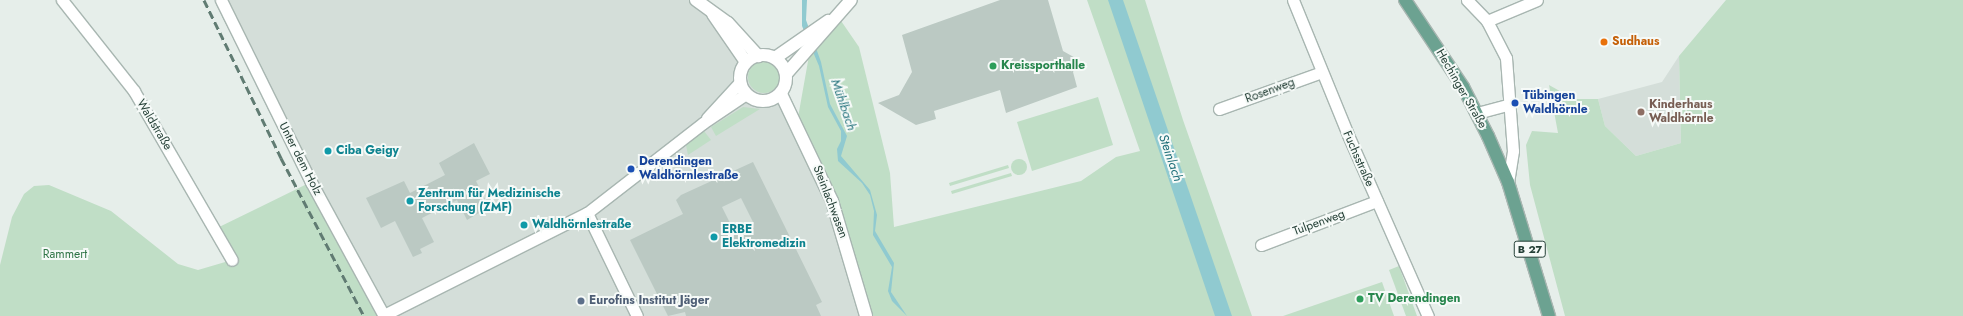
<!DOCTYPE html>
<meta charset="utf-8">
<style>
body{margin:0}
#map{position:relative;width:1963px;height:316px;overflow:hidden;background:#e6eeea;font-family:Jost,sans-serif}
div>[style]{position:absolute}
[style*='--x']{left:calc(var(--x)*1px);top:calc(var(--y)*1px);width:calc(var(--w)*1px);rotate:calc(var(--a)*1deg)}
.built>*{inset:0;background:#d4ded9}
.green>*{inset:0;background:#c0dec6}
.round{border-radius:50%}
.water>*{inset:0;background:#90cad0}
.building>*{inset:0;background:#bbc9c3}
.roads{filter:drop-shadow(1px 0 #a8b6b1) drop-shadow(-1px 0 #a8b6b1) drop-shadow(0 1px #a8b6b1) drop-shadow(0 -1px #a8b6b1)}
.street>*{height:11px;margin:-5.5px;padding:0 5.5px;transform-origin:5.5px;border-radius:5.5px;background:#fff}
.secondary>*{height:12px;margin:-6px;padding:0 6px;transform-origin:6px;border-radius:6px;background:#fff}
.secondary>.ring{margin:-6px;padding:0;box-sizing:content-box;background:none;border:12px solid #fff;border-radius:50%}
.primary>*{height:12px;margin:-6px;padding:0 6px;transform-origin:6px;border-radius:6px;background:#6ca291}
.rail>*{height:3px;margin-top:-1.5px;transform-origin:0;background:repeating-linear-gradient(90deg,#607b72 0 8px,transparent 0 12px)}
.dots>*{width:11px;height:11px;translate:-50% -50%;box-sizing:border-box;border:2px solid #f6faf8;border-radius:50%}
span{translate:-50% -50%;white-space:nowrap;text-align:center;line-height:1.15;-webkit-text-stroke:4px #f6faf8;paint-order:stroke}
.shield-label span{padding:1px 3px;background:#f6faf8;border:1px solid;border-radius:3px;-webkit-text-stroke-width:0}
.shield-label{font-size:11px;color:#254037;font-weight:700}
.food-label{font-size:12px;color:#c56008;font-weight:700}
.left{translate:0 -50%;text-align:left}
.leisure-label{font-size:12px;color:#27864d;font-weight:700}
.street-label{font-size:12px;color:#254037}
.transit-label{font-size:12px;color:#164399;font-weight:700}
.education-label{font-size:12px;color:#785e54;font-weight:700}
.culture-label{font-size:12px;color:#0d838f;font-weight:700}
.park-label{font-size:12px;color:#307547}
.service-label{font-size:12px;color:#4e5e75;font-weight:700}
.water-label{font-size:13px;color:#21707a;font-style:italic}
</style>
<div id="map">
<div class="built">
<div style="clip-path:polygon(221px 0,696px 0,746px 62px,781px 94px,822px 177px,866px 316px,384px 316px)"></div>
<div style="clip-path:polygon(1679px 56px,1681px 143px,1636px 156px,1605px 126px,1598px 99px,1662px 82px)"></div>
</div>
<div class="green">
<div style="clip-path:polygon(1087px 0,1145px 0,1183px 120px,1252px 316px,866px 316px,858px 287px,797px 123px,810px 50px,837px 15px,859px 47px,890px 173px,894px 227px,1081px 181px,1116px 157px,1140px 151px)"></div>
<div style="clip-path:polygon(1726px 0,1963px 0,1963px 316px,1565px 316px,1530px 185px,1526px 145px,1532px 131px,1558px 133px,1549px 85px,1574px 99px,1598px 99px,1605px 126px,1636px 156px,1681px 143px,1679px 56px)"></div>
<div class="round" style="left:748px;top:61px;width:32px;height:32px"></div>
<div style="clip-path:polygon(1098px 97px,1113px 145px,1032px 171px,1017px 122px)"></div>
<div style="clip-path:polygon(743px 107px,760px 109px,716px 136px,711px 127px)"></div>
<div style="clip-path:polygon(704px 131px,711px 140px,688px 155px,686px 145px)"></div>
<div class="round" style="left:1011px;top:159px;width:16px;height:16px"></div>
<div style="clip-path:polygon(1008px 165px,1009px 168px,950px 186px,949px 183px)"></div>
<div style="clip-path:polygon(1011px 173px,1012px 176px,952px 194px,951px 191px)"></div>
<div style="clip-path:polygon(311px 182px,384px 316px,0 316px,0 265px,12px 217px,24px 194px,34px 186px,49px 185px,111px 211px,178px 264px,198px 270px,232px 260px,215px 229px)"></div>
<div style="clip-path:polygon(1399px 266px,1417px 316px,1406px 316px,1389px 270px)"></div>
<div style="clip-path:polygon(1382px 282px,1394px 316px,1283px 316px)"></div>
</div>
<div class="water">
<div style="clip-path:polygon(802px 0,807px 0,806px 20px,821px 62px,830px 104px,847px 136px,841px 156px,870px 190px,877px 215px,875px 231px,894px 263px,891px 292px,907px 316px,892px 301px,888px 291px,892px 267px,873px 235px,874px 211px,870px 195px,862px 183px,838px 161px,837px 149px,841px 141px,841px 131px,828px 107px,819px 66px,802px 26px)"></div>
<div style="clip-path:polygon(1108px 0,1123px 0,1232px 316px,1215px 316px)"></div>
</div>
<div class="building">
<div style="clip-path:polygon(1000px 0,1048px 0,1063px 51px,1079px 60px,1073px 72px,1077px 87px,1006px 113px,1000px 90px,934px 111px,936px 119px,916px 125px,878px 103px,899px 95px,912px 72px,902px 35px)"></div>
<div style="clip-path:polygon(474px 143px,490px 174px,476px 181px,489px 207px,467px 220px,457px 200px,422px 218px,434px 242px,420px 249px,422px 253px,413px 257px,395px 221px,381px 228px,366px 198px,404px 181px,410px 193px,445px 175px,439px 163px)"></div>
<div style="clip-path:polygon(evenodd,753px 162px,822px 302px,816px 305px,821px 316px,686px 316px,685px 312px,668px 316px,630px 240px,683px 214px,676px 200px,681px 195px,753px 162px,741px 198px,754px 224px,735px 233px,722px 207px,741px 198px)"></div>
</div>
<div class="roads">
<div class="street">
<div style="--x:62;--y:0;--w:116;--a:51.6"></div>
<div style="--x:134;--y:91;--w:195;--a:59.9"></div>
<div style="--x:221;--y:0;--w:203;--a:63.7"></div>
<div style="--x:311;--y:182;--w:153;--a:61.4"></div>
<div style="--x:1293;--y:0;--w:146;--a:67.8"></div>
<div style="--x:1348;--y:135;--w:198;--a:66.2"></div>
<div style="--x:1467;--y:0;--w:29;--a:46"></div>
<div style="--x:1487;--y:21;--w:42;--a:62.8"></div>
<div style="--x:1506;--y:58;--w:93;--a:85.7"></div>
<div style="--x:1513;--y:151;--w:31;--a:99"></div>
<div style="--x:1487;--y:21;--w:54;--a:-22.8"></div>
<div style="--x:1219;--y:109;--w:109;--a:-19.8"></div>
<div style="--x:1477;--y:113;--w:34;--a:-15"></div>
<div style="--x:707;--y:118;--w:49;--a:-47.5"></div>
<div style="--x:587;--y:213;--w:114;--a:64.1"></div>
<div style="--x:1261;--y:245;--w:124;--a:-20.8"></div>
<div style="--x:384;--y:315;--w:227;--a:-26.7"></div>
<div style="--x:587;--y:213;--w:147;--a:-37.8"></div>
<div style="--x:703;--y:123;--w:52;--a:-34"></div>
</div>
<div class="secondary">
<div style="--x:696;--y:0;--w:39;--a:36"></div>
<div style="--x:728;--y:23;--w:45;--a:47.7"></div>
<div style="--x:713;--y:14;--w:58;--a:55.5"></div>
<div class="ring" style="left:740px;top:55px;width:34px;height:34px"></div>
<div style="--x:775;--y:58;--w:65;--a:-34.9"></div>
<div style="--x:786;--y:74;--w:98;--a:-48.7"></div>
<div style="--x:781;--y:94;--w:119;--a:64.5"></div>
<div style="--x:832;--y:201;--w:120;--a:73.5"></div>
</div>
<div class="primary">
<div style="--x:1405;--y:0;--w:105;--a:56.3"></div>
<div style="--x:1463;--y:87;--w:55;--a:63"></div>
<div style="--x:1488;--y:136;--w:50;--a:66.5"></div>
<div style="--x:1508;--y:182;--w:140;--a:73"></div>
</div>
</div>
<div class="rail">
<div style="--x:204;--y:0;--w:176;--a:64"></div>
<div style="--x:281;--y:158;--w:178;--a:62.3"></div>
</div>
<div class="dots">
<div style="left:1604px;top:42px;background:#e8710a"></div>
<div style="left:993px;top:66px;background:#2e9e5b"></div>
<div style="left:1515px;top:103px;background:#1a4fb4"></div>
<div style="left:1641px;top:112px;background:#8d6e63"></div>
<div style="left:328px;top:151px;background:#0f9aa8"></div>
<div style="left:631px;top:169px;background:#1a4fb4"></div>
<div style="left:410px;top:201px;background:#0f9aa8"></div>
<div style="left:524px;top:225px;background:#0f9aa8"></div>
<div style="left:714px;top:237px;background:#0f9aa8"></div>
<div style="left:1360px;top:299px;background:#2e9e5b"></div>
<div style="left:581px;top:301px;background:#5c6f8a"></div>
</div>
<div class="shield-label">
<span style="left:1530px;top:249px">B 27</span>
</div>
<div class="food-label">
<span class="left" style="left:1612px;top:42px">Sudhaus</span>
</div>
<div class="leisure-label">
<span class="left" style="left:1001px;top:66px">Kreissporthalle</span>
<span class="left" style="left:1368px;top:299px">TV Derendingen</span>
</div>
<div class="street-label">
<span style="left:1461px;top:89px;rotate:60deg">Hechinger Straße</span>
<span style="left:1270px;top:91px;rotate:-20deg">Rosenweg</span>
<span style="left:154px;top:125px;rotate:59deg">Waldstraße</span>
<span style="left:300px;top:159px;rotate:63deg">Unter dem Holz</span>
<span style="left:1358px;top:159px;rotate:66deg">Fuchsstraße</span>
<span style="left:830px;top:202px;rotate:69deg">Steinlachwasen</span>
<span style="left:1319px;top:223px;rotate:-20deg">Tulpenweg</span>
</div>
<div class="transit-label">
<span class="left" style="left:1523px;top:103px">Tübingen<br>Waldhörnle</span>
<span class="left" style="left:639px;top:169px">Derendingen<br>Waldhörnlestraße</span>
</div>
<div class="education-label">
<span class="left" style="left:1649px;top:112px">Kinderhaus<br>Waldhörnle</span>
</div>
<div class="culture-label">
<span class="left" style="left:336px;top:151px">Ciba Geigy</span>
<span class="left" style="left:418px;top:201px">Zentrum für Medizinische<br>Forschung (ZMF)</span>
<span class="left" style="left:532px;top:225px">Waldhörnlestraße</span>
<span class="left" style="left:722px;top:237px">ERBE<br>Elektromedizin</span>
</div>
<div class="park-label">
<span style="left:65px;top:255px">Rammert</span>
</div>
<div class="service-label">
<span class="left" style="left:589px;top:301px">Eurofins Institut Jäger</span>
</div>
<div class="water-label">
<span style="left:843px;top:105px;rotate:71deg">Mühlbach</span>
<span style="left:1170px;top:158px;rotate:71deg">Steinlach</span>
</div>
</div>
